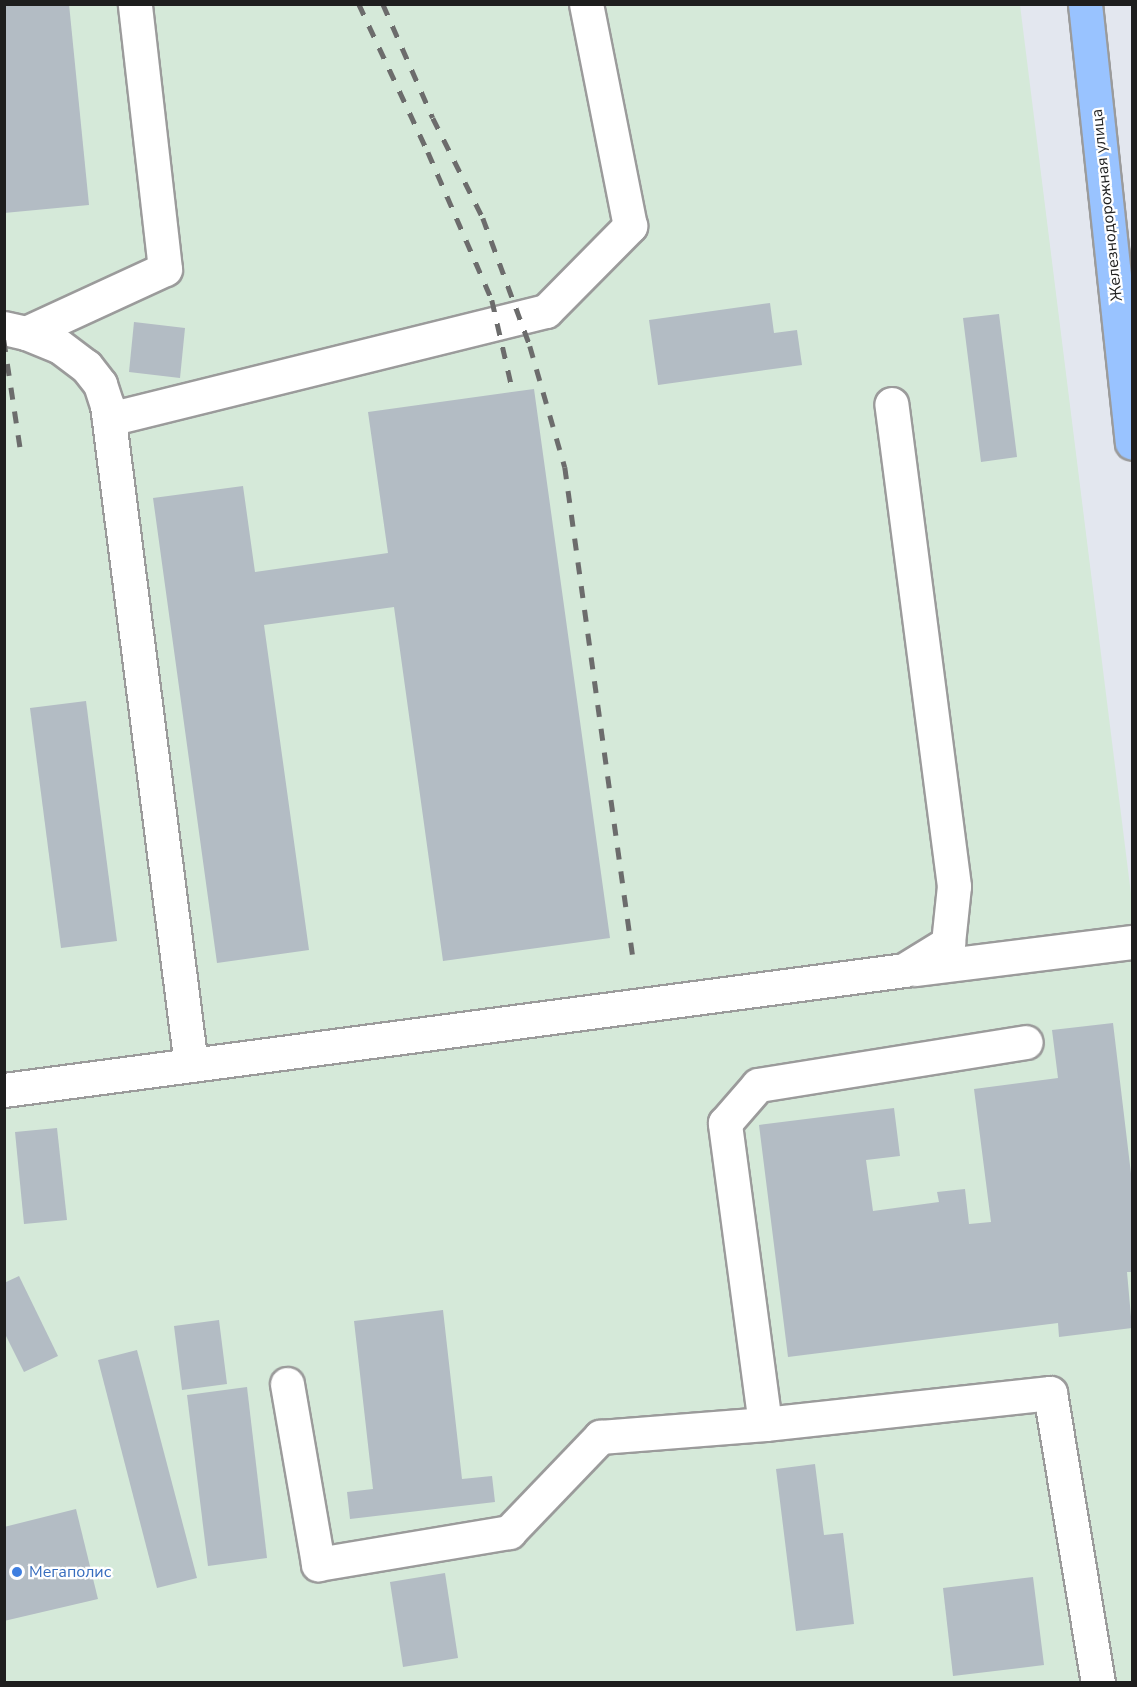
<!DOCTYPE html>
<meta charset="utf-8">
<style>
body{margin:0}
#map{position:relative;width:1137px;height:1687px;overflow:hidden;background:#e3e7ef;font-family:"Nunito Sans",sans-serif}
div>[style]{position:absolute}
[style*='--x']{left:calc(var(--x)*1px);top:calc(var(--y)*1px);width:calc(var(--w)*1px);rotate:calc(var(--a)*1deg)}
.industrial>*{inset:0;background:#d5e9d9}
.building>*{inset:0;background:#b3bcc4}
.roads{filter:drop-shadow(2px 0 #9b9b9b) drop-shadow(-2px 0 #9b9b9b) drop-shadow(0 2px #9b9b9b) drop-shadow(0 -2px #9b9b9b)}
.minor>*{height:33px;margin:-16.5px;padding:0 16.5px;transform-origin:16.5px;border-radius:16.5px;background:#fff}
.major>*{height:33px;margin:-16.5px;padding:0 16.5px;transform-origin:16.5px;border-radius:16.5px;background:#99c3ff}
.rail>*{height:4.5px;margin-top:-2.25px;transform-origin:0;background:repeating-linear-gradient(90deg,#6c6c6c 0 12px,transparent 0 24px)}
.dots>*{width:16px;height:16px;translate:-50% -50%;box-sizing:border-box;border:3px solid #fff;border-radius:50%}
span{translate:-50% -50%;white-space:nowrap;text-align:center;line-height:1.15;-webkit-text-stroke:4.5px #fff;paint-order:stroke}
.street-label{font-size:16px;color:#1e1e1e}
.shop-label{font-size:16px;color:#366cbe}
.left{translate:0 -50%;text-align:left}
.frame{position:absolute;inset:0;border:6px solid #1e1e1e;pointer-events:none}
</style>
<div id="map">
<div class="industrial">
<div style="clip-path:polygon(5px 5px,1020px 5px,1132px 902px,1132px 1682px,5px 1682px)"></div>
</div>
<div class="building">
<div style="clip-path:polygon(4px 4px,69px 4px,89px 205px,4px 213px)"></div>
<div style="clip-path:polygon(770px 303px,774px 333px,797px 330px,802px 365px,658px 385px,649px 320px)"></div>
<div style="clip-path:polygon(999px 314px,1017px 457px,981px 462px,963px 318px)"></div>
<div style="clip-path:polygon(134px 322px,185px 328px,180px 378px,129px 372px)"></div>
<div style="clip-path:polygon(534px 389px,610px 938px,443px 961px,394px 607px,264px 625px,309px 950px,217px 963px,153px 498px,243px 486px,255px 572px,388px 553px,368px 412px)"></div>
<div style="clip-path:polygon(86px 701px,117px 941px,61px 948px,30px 708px)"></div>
<div style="clip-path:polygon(1113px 1023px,1132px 1182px,1132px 1272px,1127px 1272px,1132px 1328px,1059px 1337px,1058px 1323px,788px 1357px,759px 1125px,894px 1108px,900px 1156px,866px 1160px,873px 1211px,939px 1202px,937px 1192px,965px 1189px,969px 1224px,991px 1222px,974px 1089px,1058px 1078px,1052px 1030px)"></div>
<div style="clip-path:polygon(57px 1128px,67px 1220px,24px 1224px,15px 1132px)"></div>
<div style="clip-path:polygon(19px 1276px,58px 1356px,24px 1372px,4px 1332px,4px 1283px)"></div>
<div style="clip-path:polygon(443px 1310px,462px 1479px,492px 1476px,495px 1502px,350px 1519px,347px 1492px,373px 1489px,354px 1321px)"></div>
<div style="clip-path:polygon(219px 1320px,227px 1384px,182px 1390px,174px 1326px)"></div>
<div style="clip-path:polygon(137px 1350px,197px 1578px,157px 1588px,98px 1360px)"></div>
<div style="clip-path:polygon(247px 1387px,267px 1558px,208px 1566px,187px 1395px)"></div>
<div style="clip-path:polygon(815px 1464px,824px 1535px,843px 1533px,854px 1624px,796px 1631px,776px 1469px)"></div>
<div style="clip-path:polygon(76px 1509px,98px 1599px,4px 1621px,4px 1527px)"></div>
<div style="clip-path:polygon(445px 1573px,458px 1658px,403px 1667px,390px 1582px)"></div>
<div style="clip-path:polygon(1033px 1577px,1044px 1665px,953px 1676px,943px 1588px)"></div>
</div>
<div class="roads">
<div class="minor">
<div style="--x:4;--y:328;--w:23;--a:13"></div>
<div style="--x:26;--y:333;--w:35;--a:22"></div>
<div style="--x:59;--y:346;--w:34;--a:37"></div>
<div style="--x:86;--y:366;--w:23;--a:52"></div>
<div style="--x:100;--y:384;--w:22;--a:72"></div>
<div style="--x:107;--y:405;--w:665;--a:82.75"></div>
<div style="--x:26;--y:333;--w:153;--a:-24.7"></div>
<div style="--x:165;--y:269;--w:267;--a:-96.5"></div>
<div style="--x:109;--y:419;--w:450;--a:-13.9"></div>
<div style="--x:546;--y:311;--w:120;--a:-45.3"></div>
<div style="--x:630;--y:226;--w:226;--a:-101.2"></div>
<div style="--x:915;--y:969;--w:219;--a:-7.1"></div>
<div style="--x:4;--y:1090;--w:908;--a:-7.59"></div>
<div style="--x:904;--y:970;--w:52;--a:-31.5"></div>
<div style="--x:948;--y:943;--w:57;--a:-84"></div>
<div style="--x:954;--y:886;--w:486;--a:-97.4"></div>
<div style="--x:287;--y:1384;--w:183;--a:80.2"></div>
<div style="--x:318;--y:1564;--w:194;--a:-9.5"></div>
<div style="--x:509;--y:1532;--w:132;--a:-46.2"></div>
<div style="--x:600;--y:1437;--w:166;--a:-4.5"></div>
<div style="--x:765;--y:1424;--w:287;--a:-6.2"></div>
<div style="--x:1050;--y:1393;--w:293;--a:80.6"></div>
<div style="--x:765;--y:1424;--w:304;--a:-97.6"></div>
<div style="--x:725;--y:1123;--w:50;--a:-49"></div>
<div style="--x:758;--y:1085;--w:271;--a:-9.1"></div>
</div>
<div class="major">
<div style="--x:1085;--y:4;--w:441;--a:83.9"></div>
</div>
</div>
<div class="rail">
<div style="--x:359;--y:4;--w:163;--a:65"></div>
<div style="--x:428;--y:152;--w:161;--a:66.6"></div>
<div style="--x:492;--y:300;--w:94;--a:77.1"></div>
<div style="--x:383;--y:4;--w:124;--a:66.3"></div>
<div style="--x:433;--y:118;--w:112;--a:63.4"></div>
<div style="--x:483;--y:218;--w:136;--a:69.8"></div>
<div style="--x:530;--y:346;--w:126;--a:73.9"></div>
<div style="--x:565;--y:467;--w:496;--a:82.1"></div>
<div style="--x:4;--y:340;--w:114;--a:81.4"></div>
</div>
<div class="dots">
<div style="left:17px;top:1572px;background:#3f7fe0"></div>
</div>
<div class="street-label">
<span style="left:1107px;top:205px;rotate:-96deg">Железнодорожная улица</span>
</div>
<div class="shop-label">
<span class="left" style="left:29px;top:1572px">Мегаполис</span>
</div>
<div class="frame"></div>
</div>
